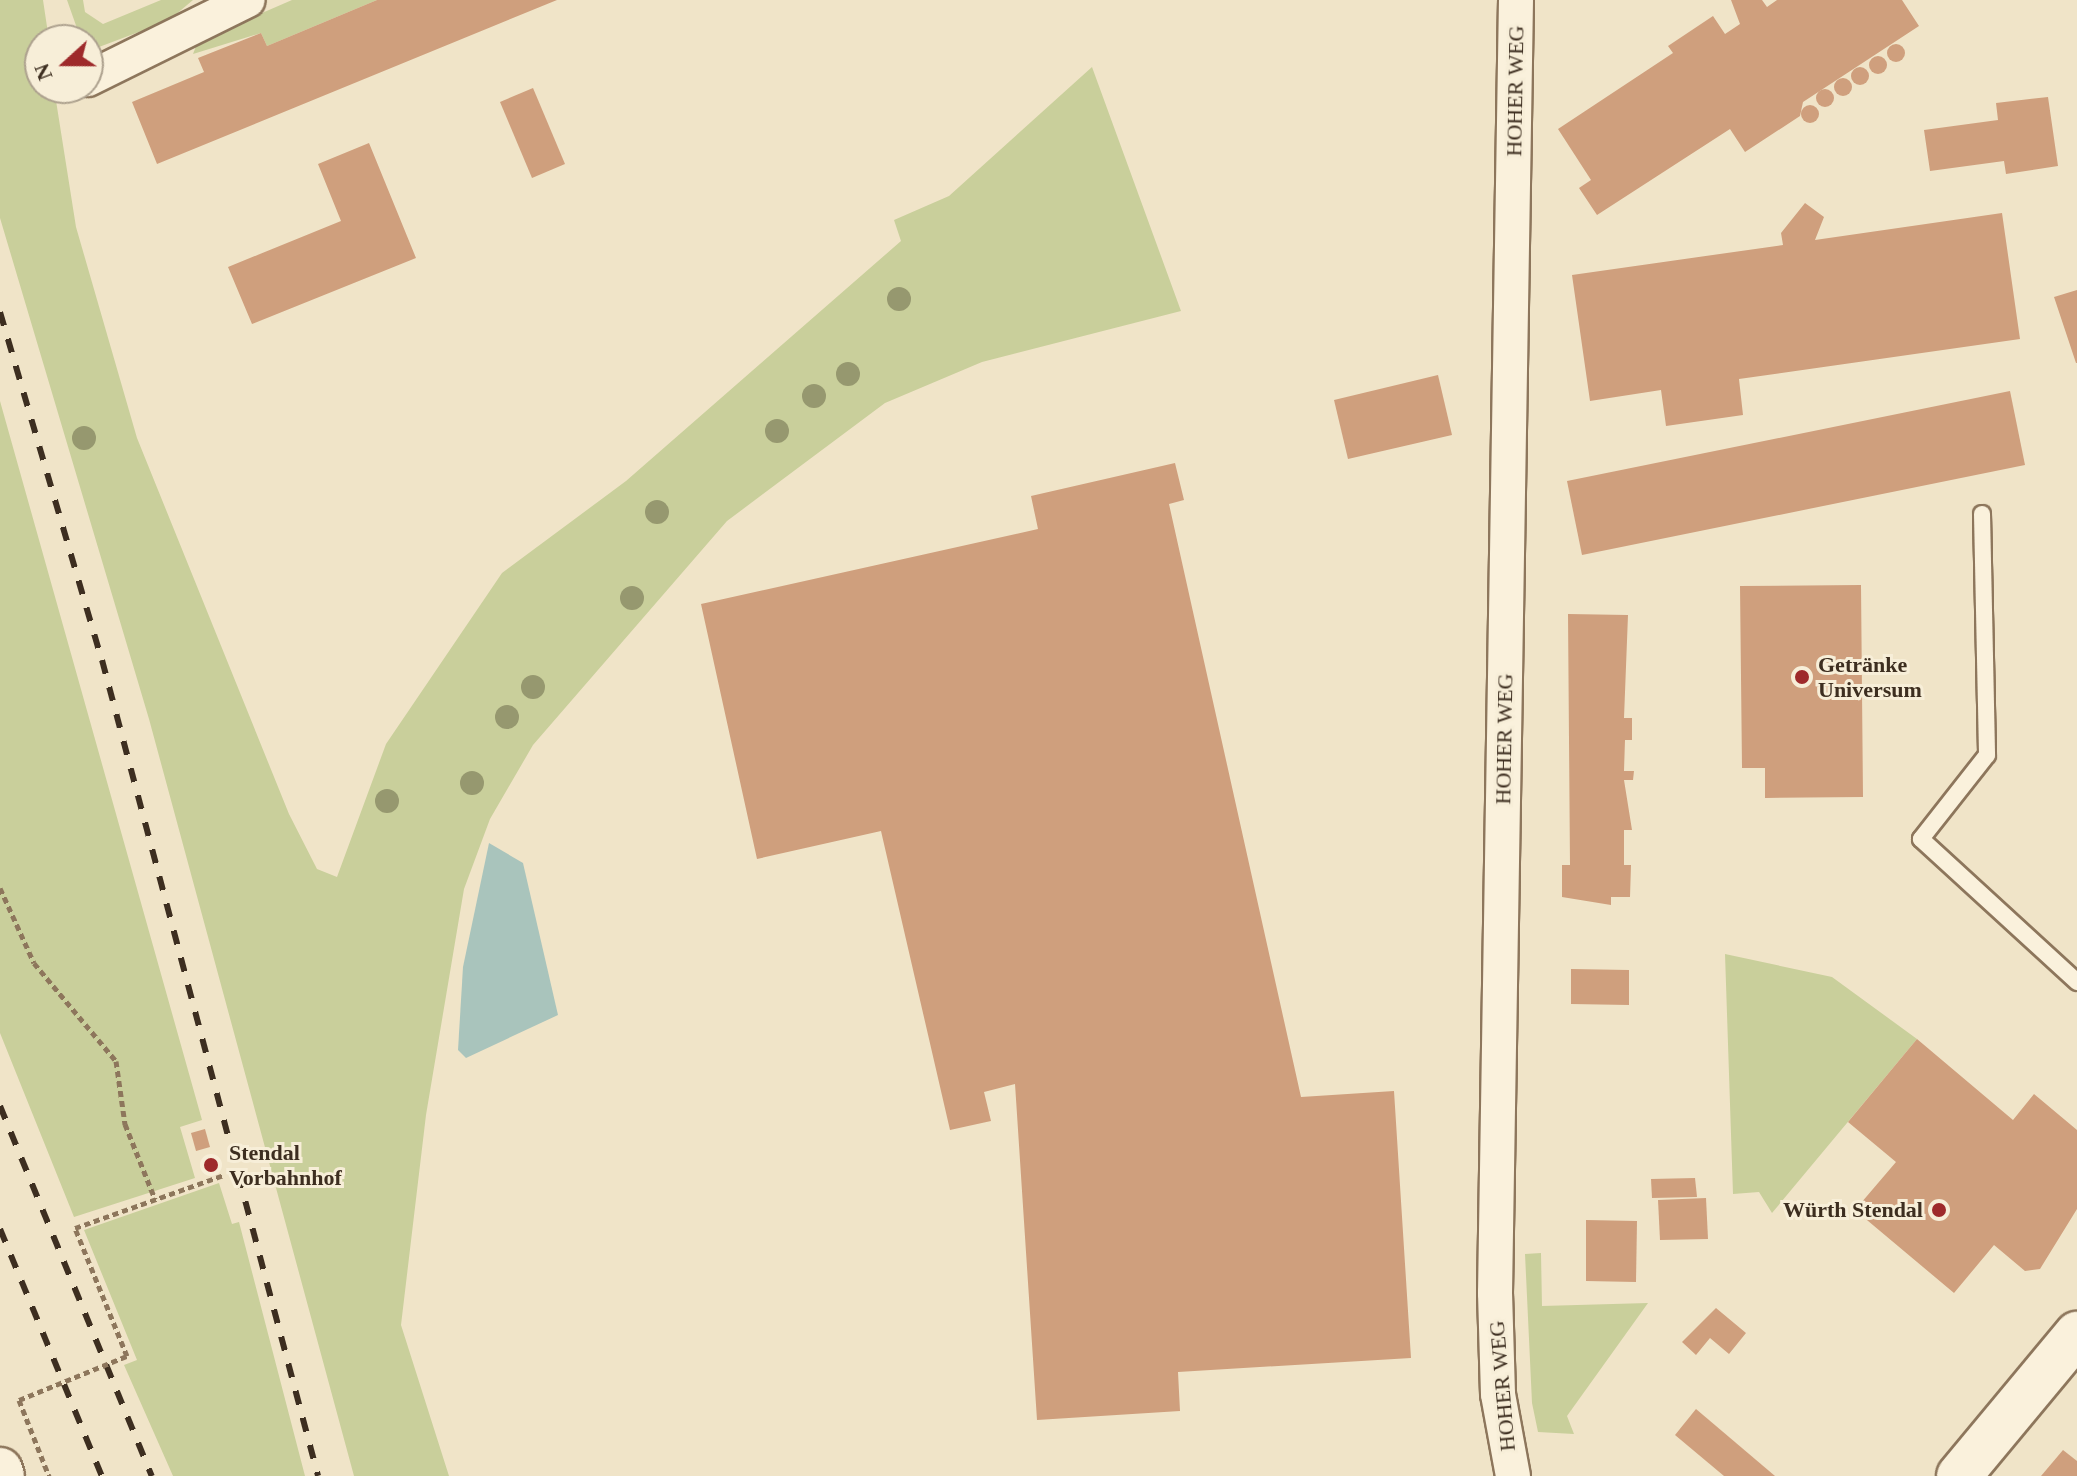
<!DOCTYPE html>
<meta charset="utf-8">
<style>
body{margin:0}
#map{position:relative;width:2077px;height:1476px;overflow:hidden;background:#f0e4c8;font-family:Georgia,serif}
div>[style]{position:absolute}
[style*='--x']{left:calc(var(--x)*1px);top:calc(var(--y)*1px);width:calc(var(--w)*1px);rotate:calc(var(--a)*1deg)}
.green>*{inset:0;background:#c9cf9b}
.water>*{inset:0;background:#a9c4bc}
.building>*{inset:0;background:#cf9f7d}
.round{border-radius:50%}
.path>*{height:5px;margin-top:-2.5px;transform-origin:0;background:repeating-linear-gradient(90deg,#8d765c 0 6px,transparent 0 10px)}
.roads{filter:drop-shadow(2px 0 #8d765c) drop-shadow(-2px 0 #8d765c) drop-shadow(0 2px #8d765c) drop-shadow(0 -2px #8d765c)}
.service>*{height:16px;margin:-8px;padding:0 8px;transform-origin:8px;border-radius:8px;background:#faf1dc}
.minor>*{height:34px;margin:-17px;padding:0 17px;transform-origin:17px;border-radius:17px;background:#faf1dc}
.secondary>*{height:44px;margin:-22px;padding:0 22px;transform-origin:22px;border-radius:22px;background:#faf1dc}
.rail>*{height:6px;margin-top:-3px;transform-origin:0;background:repeating-linear-gradient(90deg,#3d2e20 0 14px,transparent 0 28px)}
.path-bridge>*{height:5px;margin-top:-2.5px;transform-origin:0;background:repeating-linear-gradient(90deg,#8d765c 0 6px,transparent 0 10px)}
.trees>*{width:24px;height:24px;margin:-12px;border-radius:50%;background:#96986f}
.dots>*{width:22px;height:22px;translate:-50% -50%;box-sizing:border-box;border:4px solid #f7eed8;border-radius:50%}
span{translate:-50% -50%;white-space:nowrap;text-align:center;line-height:1.15;-webkit-text-stroke:6px #f7eed8;paint-order:stroke}
.street-label{font-size:22px;color:#3d2e20}
.poi-label{font-size:22px;color:#3d2e20;font-weight:700}
.left{translate:0 -50%;text-align:left}
.right{translate:-100% -50%;text-align:right}
.north{position:absolute;left:24px;top:24px;width:80px;height:80px;box-sizing:border-box;background:#f7eed8;border:2px solid #ada18e;border-radius:50%;rotate:249deg;font-size:22px;font-weight:700;line-height:32px;text-align:center;color:#3d2e20}
.north::after{content:'';display:block;margin:auto;width:28px;height:36px;background:#9e2a2b;clip-path:polygon(50% 0,100% 100%,50% 72%,0 100%)}
</style>
<div id="map">
<div class="green">
<div style="clip-path:polygon(0 0,43px 0,49px 40px,40px 40px,40px 88px,54px 88px,76px 227px,137px 438px,289px 814px,317px 869px,337px 877px,386px 744px,502px 573px,626px 481px,901px 241px,894px 220px,949px 196px,1092px 67px,1181px 311px,982px 362px,885px 403px,727px 521px,533px 745px,490px 819px,464px 889px,426px 1115px,401px 1325px,449px 1476px,354px 1476px,149px 719px,0 218px)"></div>
<div style="clip-path:polygon(67px 0,83px 0,85px 12px,103px 24px,161px 0,193px 0,168px 21px,99px 47px,79px 34px)"></div>
<div style="clip-path:polygon(292px 0,377px 0,267px 46px,261px 33px,193px 54px,198px 41px)"></div>
<div style="clip-path:polygon(0 401px,202px 1120px,180px 1127px,195px 1178px,74px 1217px,0 1033px)"></div>
<div style="clip-path:polygon(1725px 954px,1832px 977px,1917px 1039px,1772px 1213px,1759px 1192px,1733px 1194px)"></div>
<div style="clip-path:polygon(219px 1183px,232px 1224px,239px 1222px,305px 1476px,173px 1476px,124px 1365px,137px 1360px,84px 1230px)"></div>
<div style="clip-path:polygon(1541px 1253px,1542px 1306px,1648px 1303px,1567px 1416px,1574px 1434px,1538px 1432px,1532px 1403px,1525px 1254px)"></div>
</div>
<div class="water">
<div style="clip-path:polygon(489px 843px,523px 863px,558px 1015px,466px 1058px,458px 1050px,463px 967px)"></div>
</div>
<div class="building">
<div style="clip-path:polygon(377px 0,557px 0,157px 164px,132px 102px,204px 72px,198px 58px,261px 33px,267px 46px)"></div>
<div style="clip-path:polygon(1731px 0,1762px 0,1767px 7px,1777px 0,1902px 0,1919px 26px,1803px 102px,1800px 116px,1745px 152px,1730px 129px,1597px 215px,1579px 188px,1591px 180px,1558px 129px,1673px 53px,1668px 46px,1713px 16px,1725px 34px,1740px 24px)"></div>
<div class="round" style="left:1887px;top:44px;width:18px;height:18px"></div>
<div class="round" style="left:1869px;top:56px;width:18px;height:18px"></div>
<div class="round" style="left:1851px;top:67px;width:18px;height:18px"></div>
<div class="round" style="left:1834px;top:78px;width:18px;height:18px"></div>
<div style="clip-path:polygon(533px 88px,565px 164px,532px 178px,500px 102px)"></div>
<div class="round" style="left:1816px;top:89px;width:18px;height:18px"></div>
<div style="clip-path:polygon(2048px 97px,2058px 166px,2006px 174px,2004px 161px,1930px 171px,1924px 130px,1998px 120px,1996px 103px)"></div>
<div class="round" style="left:1801px;top:105px;width:18px;height:18px"></div>
<div style="clip-path:polygon(369px 143px,416px 258px,252px 324px,228px 267px,341px 221px,318px 164px)"></div>
<div style="clip-path:polygon(1805px 203px,1824px 217px,1815px 240px,2002px 213px,2020px 339px,1739px 379px,1743px 415px,1666px 426px,1661px 390px,1590px 401px,1572px 275px,1783px 245px,1781px 233px)"></div>
<div style="clip-path:polygon(2077px 290px,2077px 363px,2076px 363px,2054px 297px)"></div>
<div style="clip-path:polygon(1438px 375px,1452px 435px,1348px 459px,1334px 400px)"></div>
<div style="clip-path:polygon(2010px 391px,2025px 465px,1582px 555px,1567px 481px)"></div>
<div style="clip-path:polygon(1175px 463px,1184px 500px,1169px 504px,1301px 1097px,1394px 1091px,1411px 1358px,1178px 1372px,1180px 1411px,1037px 1420px,1015px 1084px,984px 1092px,991px 1121px,950px 1130px,881px 831px,757px 859px,701px 604px,1038px 529px,1031px 496px)"></div>
<div style="clip-path:polygon(1861px 585px,1863px 797px,1765px 798px,1765px 768px,1742px 768px,1740px 586px)"></div>
<div style="clip-path:polygon(1568px 614px,1628px 615px,1624px 718px,1632px 718px,1632px 740px,1625px 740px,1624px 771px,1634px 771px,1633px 780px,1624px 780px,1632px 830px,1624px 830px,1624px 865px,1631px 865px,1630px 897px,1611px 897px,1611px 905px,1562px 897px,1562px 865px,1570px 865px)"></div>
<div style="clip-path:polygon(1571px 969px,1629px 970px,1629px 1005px,1571px 1004px)"></div>
<div style="clip-path:polygon(1917px 1039px,2013px 1120px,2034px 1094px,2077px 1130px,2077px 1209px,2040px 1269px,2025px 1271px,1994px 1245px,1954px 1293px,1855px 1210px,1896px 1162px,1848px 1122px)"></div>
<div style="clip-path:polygon(205px 1129px,210px 1147px,196px 1151px,191px 1133px)"></div>
<div style="clip-path:polygon(1695px 1178px,1697px 1197px,1652px 1198px,1651px 1179px)"></div>
<div style="clip-path:polygon(1706px 1198px,1708px 1239px,1660px 1240px,1658px 1200px)"></div>
<div style="clip-path:polygon(1586px 1220px,1637px 1221px,1636px 1282px,1586px 1281px)"></div>
<div style="clip-path:polygon(1716px 1308px,1746px 1333px,1729px 1354px,1710px 1338px,1696px 1355px,1682px 1342px)"></div>
<div style="clip-path:polygon(1696px 1409px,1775px 1476px,1724px 1476px,1675px 1435px)"></div>
<div style="clip-path:polygon(2063px 1450px,2077px 1461px,2077px 1476px,2041px 1476px)"></div>
</div>
<div class="path">
<div style="--x:0;--y:888;--w:82;--a:65.6"></div>
<div style="--x:34;--y:963;--w:128;--a:50.1"></div>
<div style="--x:116;--y:1061;--w:64;--a:81.9"></div>
<div style="--x:125;--y:1124;--w:81;--a:68.2"></div>
<div style="--x:127;--y:1356;--w:138;--a:-112.1"></div>
<div style="--x:75;--y:1228;--w:158;--a:-19.6"></div>
<div style="--x:19;--y:1400;--w:82;--a:68.5"></div>
</div>
<div class="roads">
<div class="service">
<div style="--x:1982;--y:514;--w:241;--a:88.8"></div>
<div style="--x:1987;--y:755;--w:107;--a:128.2"></div>
<div style="--x:1921;--y:839;--w:212;--a:42.5"></div>
</div>
<div class="minor">
<div style="--x:88;--y:79;--w:178;--a:-26.3"></div>
<div style="--x:1513;--y:1476;--w:83;--a:-100.4"></div>
<div style="--x:1498;--y:1394;--w:101;--a:-91.7"></div>
<div style="--x:1495;--y:1293;--w:1293;--a:-89.07"></div>
</div>
<div class="secondary">
<div style="--x:0;--y:1470;--w:6;--a:72"></div>
<div style="--x:1959;--y:1476;--w:185;--a:-50.3"></div>
</div>
</div>
<div class="rail">
<div style="--x:0;--y:312;--w:363;--a:73.7"></div>
<div style="--x:102;--y:660;--w:844;--a:75.17"></div>
<div style="--x:0;--y:1106;--w:400;--a:67.7"></div>
<div style="--x:0;--y:1229;--w:267;--a:67.6"></div>
</div>
<div class="path-bridge">
<div style="--x:19;--y:1400;--w:117;--a:-22.2"></div>
</div>
<div class="trees">
<div style="left:899px;top:299px"></div>
<div style="left:848px;top:374px"></div>
<div style="left:814px;top:396px"></div>
<div style="left:777px;top:431px"></div>
<div style="left:84px;top:438px"></div>
<div style="left:657px;top:512px"></div>
<div style="left:632px;top:598px"></div>
<div style="left:533px;top:687px"></div>
<div style="left:507px;top:717px"></div>
<div style="left:472px;top:783px"></div>
<div style="left:387px;top:801px"></div>
</div>
<div class="dots">
<div style="left:1802px;top:677px;background:#9e2a2b"></div>
<div style="left:211px;top:1165px;background:#9e2a2b"></div>
<div style="left:1939px;top:1210px;background:#9e2a2b"></div>
</div>
<div class="street-label">
<span style="left:1515px;top:91px;rotate:-89deg">HOHER WEG</span>
<span style="left:1504px;top:739px;rotate:-89deg">HOHER WEG</span>
<span style="left:1502px;top:1386px;rotate:-95deg">HOHER WEG</span>
</div>
<div class="poi-label">
<span class="left" style="left:1818px;top:677px">Getränke<br>Universum</span>
<span class="left" style="left:229px;top:1165px">Stendal<br>Vorbahnhof</span>
<span class="right" style="left:1923px;top:1210px">Würth Stendal</span>
</div>
<div class="north">N</div>
</div>
